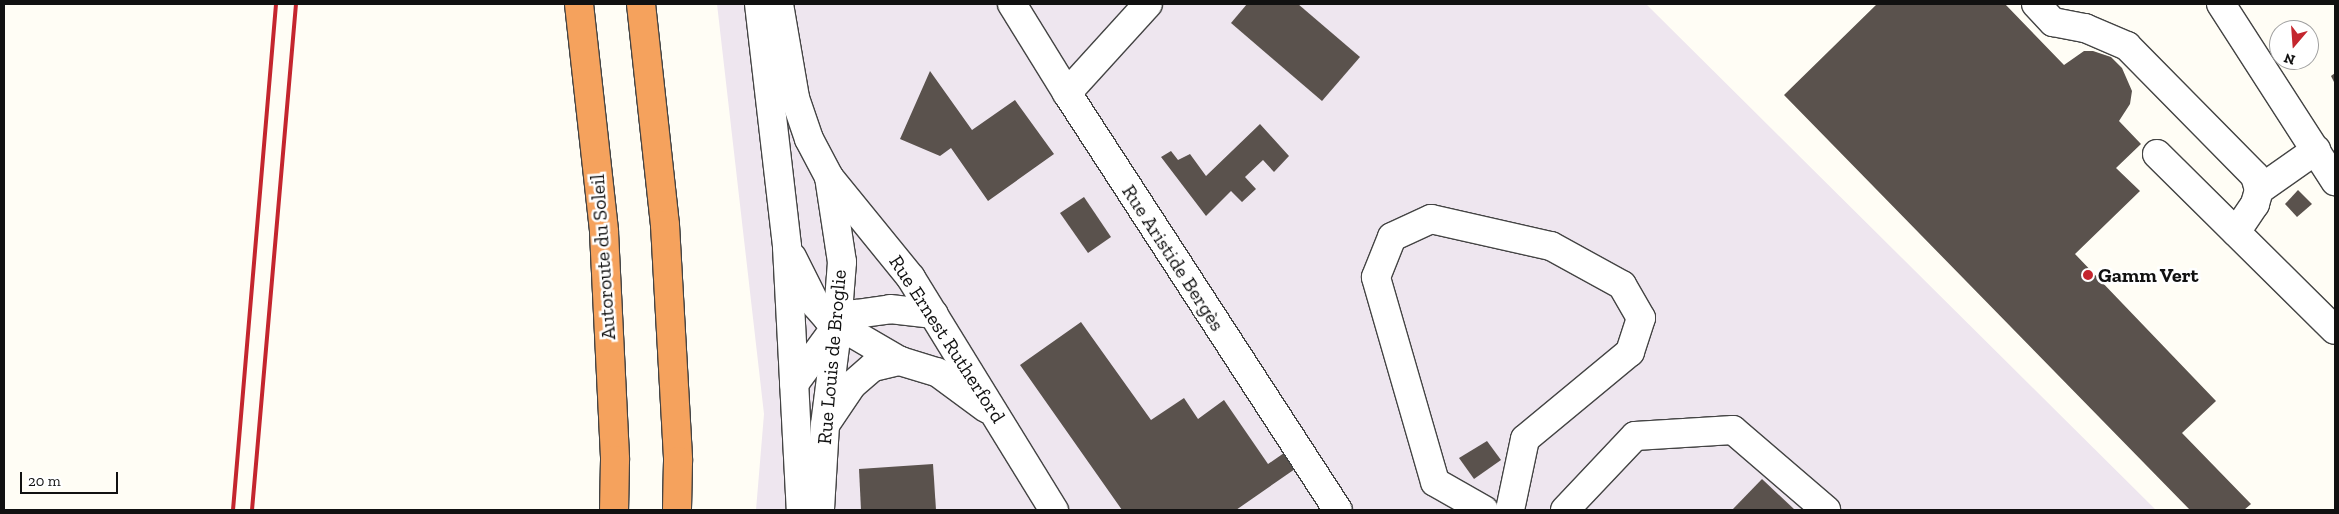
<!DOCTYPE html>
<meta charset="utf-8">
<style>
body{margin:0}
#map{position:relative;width:2339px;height:514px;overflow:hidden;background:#fffdf5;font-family:"Zilla Slab",serif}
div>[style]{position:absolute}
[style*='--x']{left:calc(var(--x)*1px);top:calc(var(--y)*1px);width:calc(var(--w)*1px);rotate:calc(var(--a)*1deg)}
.industrial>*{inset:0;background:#eee6ef}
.building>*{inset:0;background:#5a524d}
.roads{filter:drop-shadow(1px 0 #444) drop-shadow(-1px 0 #444) drop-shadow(0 1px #444) drop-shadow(0 -1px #444)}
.minor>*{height:28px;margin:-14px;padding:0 14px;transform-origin:14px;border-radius:14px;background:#fff}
.highway>*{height:28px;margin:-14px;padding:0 14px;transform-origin:14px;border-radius:14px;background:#f5a25d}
.rail>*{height:4px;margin:-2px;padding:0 2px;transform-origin:2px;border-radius:2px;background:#c4262e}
.dots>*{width:14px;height:14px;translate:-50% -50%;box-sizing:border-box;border:2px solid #fff;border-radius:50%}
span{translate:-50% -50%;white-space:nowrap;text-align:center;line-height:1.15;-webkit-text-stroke:5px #fff;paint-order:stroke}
.street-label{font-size:20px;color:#111}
.poi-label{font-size:20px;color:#111;font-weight:700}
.left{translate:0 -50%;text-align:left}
.frame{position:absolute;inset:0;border:5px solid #111;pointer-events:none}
.north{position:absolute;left:2269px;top:20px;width:50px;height:50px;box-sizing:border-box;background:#fff;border:1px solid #a0a0a0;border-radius:50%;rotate:198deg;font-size:14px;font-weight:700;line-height:20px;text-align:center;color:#111}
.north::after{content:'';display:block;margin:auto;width:18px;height:22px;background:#c4262e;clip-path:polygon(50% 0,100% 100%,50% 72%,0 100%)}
.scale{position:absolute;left:20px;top:472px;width:98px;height:22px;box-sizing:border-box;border:2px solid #111;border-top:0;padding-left:6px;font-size:15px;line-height:18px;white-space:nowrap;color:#111;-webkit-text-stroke:4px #fff;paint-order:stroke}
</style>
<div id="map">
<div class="industrial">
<div style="clip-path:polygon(717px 4px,1646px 4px,2156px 510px,756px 510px,764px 414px)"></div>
</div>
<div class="building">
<div style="clip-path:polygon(1247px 4px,1298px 4px,1360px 57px,1322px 101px,1231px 23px)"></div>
<div style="clip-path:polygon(1877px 4px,2005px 4px,2064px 65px,2084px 51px,2093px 51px,2111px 57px,2122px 68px,2132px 91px,2130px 104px,2119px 121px,2141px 144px,2116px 168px,2140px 191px,2075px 254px,2216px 401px,2182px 433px,2251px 504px,2244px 510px,2190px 510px,1784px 95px)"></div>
<div style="clip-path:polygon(930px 71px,972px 130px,1015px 100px,1054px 154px,988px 201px,951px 148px,940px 156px,900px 139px)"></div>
<div style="clip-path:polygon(2335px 73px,2335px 84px,2331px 76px)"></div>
<div style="clip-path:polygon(1260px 124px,1289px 156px,1274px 172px,1263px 160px,1245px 177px,1256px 189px,1242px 202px,1231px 191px,1206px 216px,1161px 157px,1171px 151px,1178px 160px,1190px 154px,1206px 176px)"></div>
<div style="clip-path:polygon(2298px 190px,2312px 204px,2297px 217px,2285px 204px)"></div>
<div style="clip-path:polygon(1084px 197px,1111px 237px,1088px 253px,1060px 213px)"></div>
<div style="clip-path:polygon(1081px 322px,1151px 420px,1184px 398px,1198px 419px,1224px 400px,1268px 464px,1284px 453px,1295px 469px,1236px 510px,1122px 510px,1020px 365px)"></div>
<div style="clip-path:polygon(1487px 441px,1501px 460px,1474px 479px,1459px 458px)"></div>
<div style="clip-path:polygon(933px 464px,936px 510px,861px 510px,859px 469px)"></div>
<div style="clip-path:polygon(1762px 479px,1795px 510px,1732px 510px)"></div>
</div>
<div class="roads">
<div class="minor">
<div style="--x:759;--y:4;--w:245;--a:83.4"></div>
<div style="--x:787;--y:247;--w:263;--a:87"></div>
<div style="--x:779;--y:4;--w:95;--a:80.3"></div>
<div style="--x:795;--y:98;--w:43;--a:71.1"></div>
<div style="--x:809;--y:139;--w:43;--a:62.2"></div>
<div style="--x:829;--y:177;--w:86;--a:81.3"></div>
<div style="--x:842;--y:262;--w:77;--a:94.5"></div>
<div style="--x:836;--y:339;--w:87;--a:97.3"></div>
<div style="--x:825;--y:425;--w:85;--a:93.4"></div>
<div style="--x:1012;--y:4;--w:105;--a:58.3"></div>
<div style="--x:1067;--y:93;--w:497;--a:57"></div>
<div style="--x:2036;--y:4;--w:25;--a:47"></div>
<div style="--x:2053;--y:22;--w:33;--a:11"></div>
<div style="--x:2085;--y:28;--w:46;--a:23.2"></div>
<div style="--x:2127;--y:46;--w:182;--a:45.4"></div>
<div style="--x:2255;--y:176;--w:15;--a:74"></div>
<div style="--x:2259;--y:190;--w:15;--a:106"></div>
<div style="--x:2255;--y:204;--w:34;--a:124"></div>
<div style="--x:2221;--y:4;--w:211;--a:57.2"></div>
<div style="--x:1067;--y:93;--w:120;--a:-47.7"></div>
<div style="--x:2157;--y:154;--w:250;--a:44.7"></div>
<div style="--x:829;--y:177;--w:130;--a:50.9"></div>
<div style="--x:911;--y:278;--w:273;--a:58.4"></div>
<div style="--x:2259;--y:190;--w:70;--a:-35.1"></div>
<div style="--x:792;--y:257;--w:54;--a:63.4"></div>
<div style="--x:816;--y:305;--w:18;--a:49"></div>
<div style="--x:828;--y:319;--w:83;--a:30.3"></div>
<div style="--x:794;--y:384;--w:74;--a:-53.7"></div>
<div style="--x:838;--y:324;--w:21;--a:-29"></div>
<div style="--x:856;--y:314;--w:34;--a:-8"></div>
<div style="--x:890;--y:309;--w:44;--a:6.5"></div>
<div style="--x:827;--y:422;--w:45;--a:-56"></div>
<div style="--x:852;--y:385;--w:28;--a:-41"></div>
<div style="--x:873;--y:367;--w:28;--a:-13"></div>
<div style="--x:900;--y:361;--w:39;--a:17"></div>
<div style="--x:937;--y:372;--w:61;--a:36.3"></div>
<div style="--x:1484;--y:510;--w:56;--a:-150.3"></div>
<div style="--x:1435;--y:482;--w:213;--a:-106.1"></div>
<div style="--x:1376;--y:277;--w:43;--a:-68.2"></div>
<div style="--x:1392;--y:237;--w:43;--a:-24.8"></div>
<div style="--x:1431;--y:219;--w:123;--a:12.7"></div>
<div style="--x:1551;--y:246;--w:81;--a:28.8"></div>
<div style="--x:1622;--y:285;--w:38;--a:60"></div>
<div style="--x:1641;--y:318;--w:36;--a:108"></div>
<div style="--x:1630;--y:352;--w:136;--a:140.4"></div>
<div style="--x:1525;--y:439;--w:73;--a:101.9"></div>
<div style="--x:1565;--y:510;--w:102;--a:-46.6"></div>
<div style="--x:1635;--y:436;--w:98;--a:-3.5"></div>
<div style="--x:1733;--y:430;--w:123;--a:40.7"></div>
</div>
<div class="highway">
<div style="--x:579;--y:4;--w:229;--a:83.7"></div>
<div style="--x:604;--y:232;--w:228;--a:87.2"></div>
<div style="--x:615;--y:460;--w:50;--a:91.1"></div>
<div style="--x:641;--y:4;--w:222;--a:83.8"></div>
<div style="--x:665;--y:225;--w:236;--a:86.8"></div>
<div style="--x:678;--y:461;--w:49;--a:91.2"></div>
</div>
</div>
<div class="rail">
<div style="--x:233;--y:510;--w:508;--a:-85.14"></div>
<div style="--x:252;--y:510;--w:508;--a:-85.03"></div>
</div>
<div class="dots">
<div style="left:2088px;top:275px;background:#c4262e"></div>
</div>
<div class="street-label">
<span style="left:603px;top:257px;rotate:-94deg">Autoroute du Soleil</span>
<span style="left:1173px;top:258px;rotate:57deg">Rue Aristide Bergès</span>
<span style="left:947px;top:339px;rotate:57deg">Rue Ernest Rutherford</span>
<span style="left:832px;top:357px;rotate:-85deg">Rue Louis de Broglie</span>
</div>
<div class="poi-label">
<span class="left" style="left:2098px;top:275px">Gamm Vert</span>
</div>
<div class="frame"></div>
<div class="north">N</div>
<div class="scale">20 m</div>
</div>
